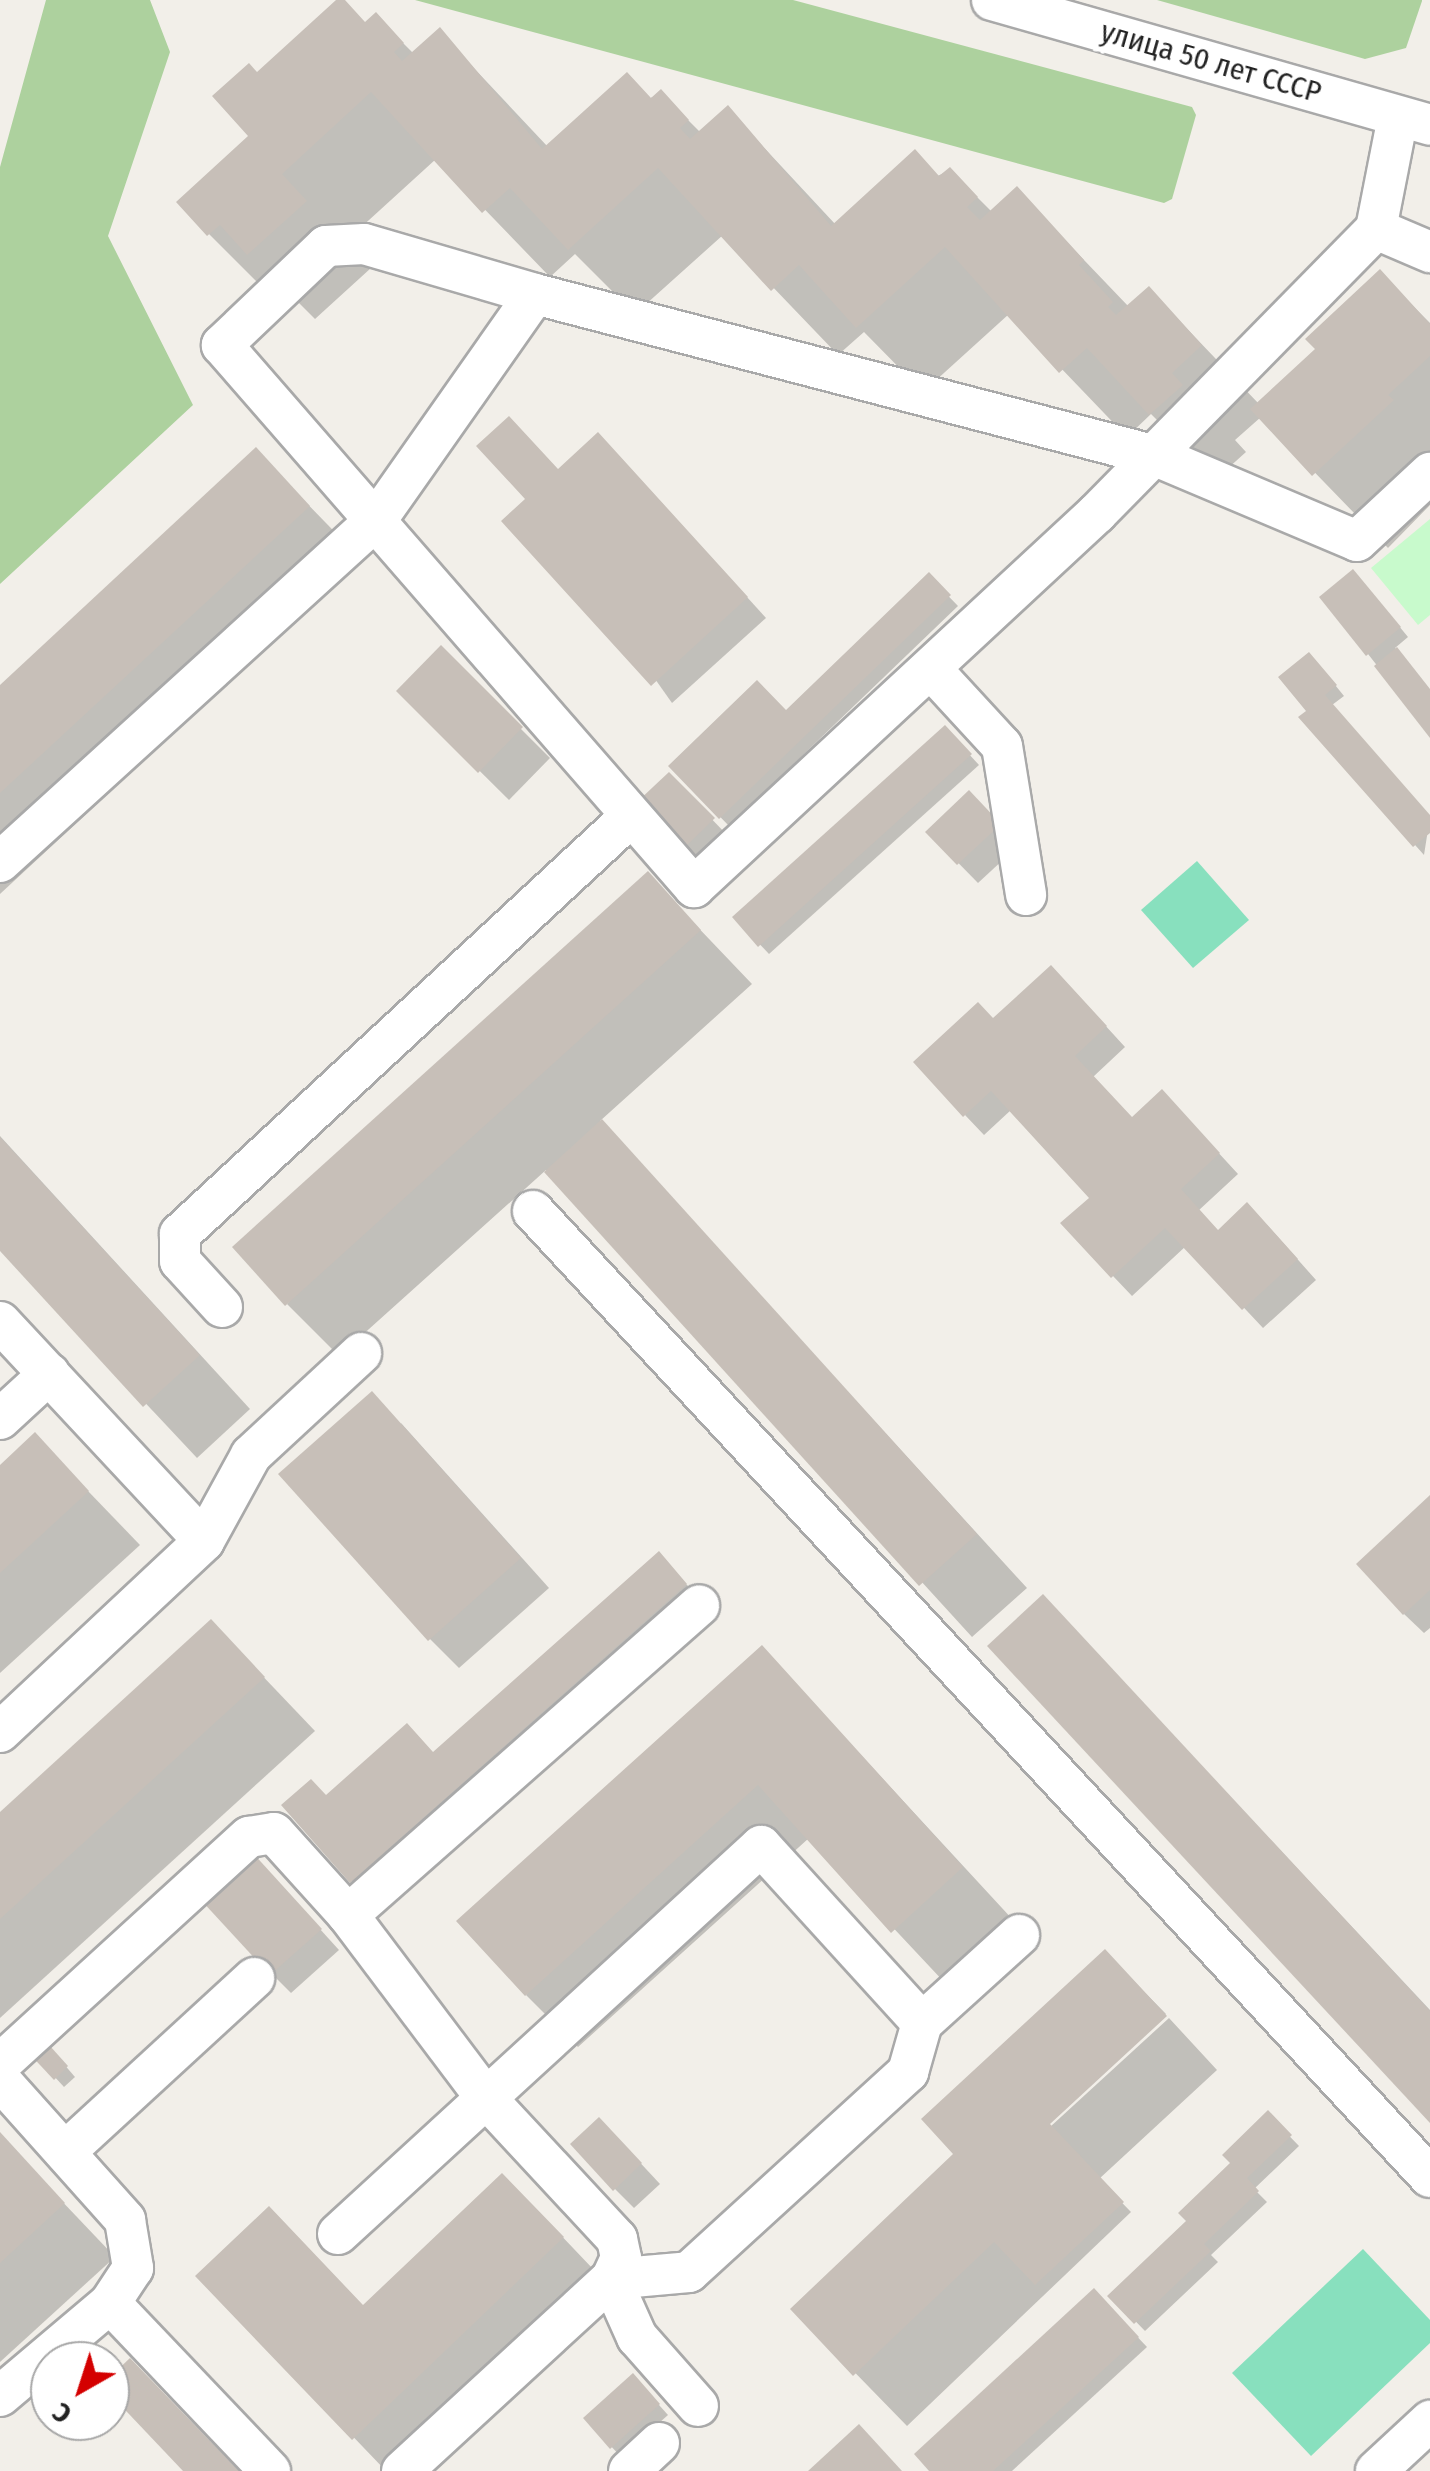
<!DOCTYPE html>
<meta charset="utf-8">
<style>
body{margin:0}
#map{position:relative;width:1430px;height:2471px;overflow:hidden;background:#f2efe9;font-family:"Fira Sans Condensed",sans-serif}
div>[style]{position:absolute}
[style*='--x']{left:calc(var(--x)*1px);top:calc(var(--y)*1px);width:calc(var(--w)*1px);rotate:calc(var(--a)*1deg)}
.forest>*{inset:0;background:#add19e}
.park>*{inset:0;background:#c8facc}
.pitch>*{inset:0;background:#88e0be}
.shadow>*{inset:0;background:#0003}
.building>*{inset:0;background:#c7bfb8}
.roads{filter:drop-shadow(2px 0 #a9a9a9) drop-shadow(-2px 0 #a9a9a9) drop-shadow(0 2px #a9a9a9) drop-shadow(0 -2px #a9a9a9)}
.minor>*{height:40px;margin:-20px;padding:0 20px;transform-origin:20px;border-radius:20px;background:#fff}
span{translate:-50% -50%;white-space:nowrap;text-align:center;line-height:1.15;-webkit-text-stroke:10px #fff;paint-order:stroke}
.street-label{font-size:30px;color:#222}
.north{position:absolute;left:30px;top:2341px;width:100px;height:100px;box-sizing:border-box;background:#fff;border:2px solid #a7a7a7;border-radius:50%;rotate:219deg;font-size:28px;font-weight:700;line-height:40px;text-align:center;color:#222}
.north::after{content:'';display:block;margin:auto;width:35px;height:45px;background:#d40000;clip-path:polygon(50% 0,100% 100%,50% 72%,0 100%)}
</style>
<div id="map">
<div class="forest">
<div style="clip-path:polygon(46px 0,150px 0,170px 52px,108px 236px,193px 405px,0 584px,0 167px)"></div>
<div style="clip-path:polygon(415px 0,793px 0,1192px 107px,1196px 115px,1172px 199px,1164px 203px)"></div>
<div style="clip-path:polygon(1157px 0,1422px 0,1422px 1px,1406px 48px,1365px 59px)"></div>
</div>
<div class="park">
<div style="clip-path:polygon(1430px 519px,1430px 615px,1418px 625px,1371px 568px)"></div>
</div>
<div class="pitch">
<div style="clip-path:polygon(1197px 861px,1249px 920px,1193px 968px,1141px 910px)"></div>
<div style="clip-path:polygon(1363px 2249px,1430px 2320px,1430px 2343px,1311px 2456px,1232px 2373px)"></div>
</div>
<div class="shadow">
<div style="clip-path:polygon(342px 0,366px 24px,376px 16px,414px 54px,439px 31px,548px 147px,661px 93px,701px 133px,728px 109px,836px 225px,950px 170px,992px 212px,1017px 190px,1129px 307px,1149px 289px,1259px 404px,1318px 349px,1380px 273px,1430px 323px,1430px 505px,1388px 548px,1261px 417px,1235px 440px,1246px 452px,1216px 479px,1151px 414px,1127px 437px,1009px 314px,923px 392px,864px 332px,838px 355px,723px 235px,635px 314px,575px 254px,550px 277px,436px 159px,346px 241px,371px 268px,315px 319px,286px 290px,275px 300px,209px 234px,252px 136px,257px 75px)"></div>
<div style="clip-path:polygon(256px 451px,361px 559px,0 894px,0 688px)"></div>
<div style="clip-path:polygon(618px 455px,766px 618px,672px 703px,528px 499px,559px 472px)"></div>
<div style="clip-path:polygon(929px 576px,958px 606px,729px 826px,671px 766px,786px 713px)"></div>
<div style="clip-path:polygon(1362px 581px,1408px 637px,1395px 648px,1430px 690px,1430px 733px,1368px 654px)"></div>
<div style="clip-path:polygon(441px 649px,550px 758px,509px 800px,399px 691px)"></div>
<div style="clip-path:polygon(1318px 664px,1344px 696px,1332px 705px,1430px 817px,1424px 855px,1302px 718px,1309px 711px)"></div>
<div style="clip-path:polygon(945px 728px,979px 765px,769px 954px,735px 918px)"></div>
<div style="clip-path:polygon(669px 775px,732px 840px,704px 867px,641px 802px)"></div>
<div style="clip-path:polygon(969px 793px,1019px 845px,978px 883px,928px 832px)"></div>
<div style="clip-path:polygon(648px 875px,752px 984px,600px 1121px,1027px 1588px,972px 1637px,546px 1170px,339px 1356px,287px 1304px)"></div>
<div style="clip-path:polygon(1071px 988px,1125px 1047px,1093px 1077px,1133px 1120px,1181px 1112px,1238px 1174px,1198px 1211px,1218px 1233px,1267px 1225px,1316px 1280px,1263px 1328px,1186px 1246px,1132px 1296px,1113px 1276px,1092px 1198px,1011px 1110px,984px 1135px,965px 1115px,994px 1021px)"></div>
<div style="clip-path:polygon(0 1136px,250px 1409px,197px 1458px,0 1248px)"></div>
<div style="clip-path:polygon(401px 1423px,549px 1588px,459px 1668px,430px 1639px)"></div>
<div style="clip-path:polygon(35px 1436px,140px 1545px,0 1673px,0 1468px)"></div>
<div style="clip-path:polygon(1430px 1499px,1430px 1628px,1424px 1633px,1404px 1614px)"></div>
<div style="clip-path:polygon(668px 1564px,695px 1594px,361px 1890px,352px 1881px,326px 1798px,434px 1755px)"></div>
<div style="clip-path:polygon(1043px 1597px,1430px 2010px,1430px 2120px)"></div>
<div style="clip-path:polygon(211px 1622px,315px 1731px,0 2018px,0 1815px)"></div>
<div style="clip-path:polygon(762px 1648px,1014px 1921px,945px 1983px,809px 1838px,578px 2047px,526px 1995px)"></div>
<div style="clip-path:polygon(271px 1875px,339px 1950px,291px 1993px,272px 1974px)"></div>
<div style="clip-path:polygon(1105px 1952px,1166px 2014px,1047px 2124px,1050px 2127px,1169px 2018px,1217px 2070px,1099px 2179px,1131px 2212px,907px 2426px,793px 2309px,956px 2154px)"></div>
<div style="clip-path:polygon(50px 2048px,75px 2077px,64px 2087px,30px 2050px)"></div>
<div style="clip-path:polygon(1268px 2114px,1299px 2146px,1254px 2189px,1267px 2202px,1211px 2255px,1218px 2262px,1145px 2331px,1111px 2296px,1190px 2221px)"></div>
<div style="clip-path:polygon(0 2136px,115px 2257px,0 2362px)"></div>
<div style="clip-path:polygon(619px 2140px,660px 2184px,634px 2208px,615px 2189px)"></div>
<div style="clip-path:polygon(554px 2228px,614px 2291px,386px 2471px,199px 2276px,365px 2308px)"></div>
<div style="clip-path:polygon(1094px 2291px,1147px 2347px,1012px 2471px,932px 2471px)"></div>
<div style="clip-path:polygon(642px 2386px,668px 2415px,621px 2457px,586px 2419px)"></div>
</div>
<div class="building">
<div style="clip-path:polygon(336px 0,345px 0,365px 22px,376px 12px,404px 43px,394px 52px,402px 61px,440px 27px,542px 149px,627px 72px,651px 98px,661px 89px,689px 120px,680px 128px,690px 139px,728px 105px,831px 226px,915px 149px,939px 176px,950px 167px,978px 197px,967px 207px,980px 220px,1017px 186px,1084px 260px,1079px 265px,1113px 302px,1108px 307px,1116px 315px,1149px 286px,1202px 345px,1172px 373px,1183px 385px,1149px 415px,1087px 348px,1059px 373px,945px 247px,856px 328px,799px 265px,771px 291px,658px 168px,568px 250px,510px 188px,482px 213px,371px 92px,282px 174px,307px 201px,247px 255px,220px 225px,207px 236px,176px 202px,248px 136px,212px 96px,249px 63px,257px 72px)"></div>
<div style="clip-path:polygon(1380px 269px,1430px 324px,1430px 356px,1388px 395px,1394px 400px,1312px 476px,1250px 409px,1315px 349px,1305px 339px)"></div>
<div style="clip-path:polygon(509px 416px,558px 469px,598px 432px,748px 597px,651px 686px,501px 521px,525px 499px,476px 446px)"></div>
<div style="clip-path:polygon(256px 447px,310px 506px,0 793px,0 685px)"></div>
<div style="clip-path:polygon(1353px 569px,1401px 627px,1366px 656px,1319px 597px)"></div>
<div style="clip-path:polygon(929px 572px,951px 595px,719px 819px,668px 766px,757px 680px,786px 710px)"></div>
<div style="clip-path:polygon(441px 645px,523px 727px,478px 773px,396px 691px)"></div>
<div style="clip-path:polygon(1397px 647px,1430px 689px,1430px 738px,1374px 666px)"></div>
<div style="clip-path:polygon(1309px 652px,1337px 685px,1325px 695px,1430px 815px,1430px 833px,1413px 847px,1298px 717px,1306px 711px,1278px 677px)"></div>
<div style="clip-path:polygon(945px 725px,972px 754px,758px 947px,732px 917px)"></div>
<div style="clip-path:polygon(669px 772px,715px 818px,683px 849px,637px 802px)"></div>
<div style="clip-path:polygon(969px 790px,1001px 824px,957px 865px,925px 832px)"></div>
<div style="clip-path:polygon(648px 871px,701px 930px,285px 1306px,232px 1247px)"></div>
<div style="clip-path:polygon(1051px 965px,1107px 1026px,1075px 1056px,1132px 1117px,1162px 1089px,1220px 1153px,1181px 1189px,1218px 1230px,1247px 1202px,1298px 1259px,1242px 1310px,1165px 1228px,1111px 1278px,1060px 1223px,1089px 1198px,991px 1091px,963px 1117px,913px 1062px,978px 1002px,993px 1018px)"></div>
<div style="clip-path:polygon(602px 1119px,977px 1534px,919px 1586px,544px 1172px)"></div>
<div style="clip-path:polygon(0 1137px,200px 1355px,143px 1407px,0 1251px)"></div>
<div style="clip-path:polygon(372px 1391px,521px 1558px,428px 1641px,278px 1474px)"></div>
<div style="clip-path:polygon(35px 1432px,89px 1491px,0 1573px,0 1465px)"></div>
<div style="clip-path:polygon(1430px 1495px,1430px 1590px,1403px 1615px,1356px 1564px)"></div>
<div style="clip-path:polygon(659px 1551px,687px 1584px,350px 1883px,281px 1805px,311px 1779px,326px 1795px,407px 1723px,433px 1752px)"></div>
<div style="clip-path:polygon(1043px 1594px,1430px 2011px,1430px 2123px,987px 1646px)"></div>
<div style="clip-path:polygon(211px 1619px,265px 1677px,0 1919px,0 1812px)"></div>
<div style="clip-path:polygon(762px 1645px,963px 1867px,891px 1933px,758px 1785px,525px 1996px,456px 1921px)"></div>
<div style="clip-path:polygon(252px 1852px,322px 1929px,270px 1975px,200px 1899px)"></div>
<div style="clip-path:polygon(1105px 1949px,1167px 2016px,1050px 2124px,1124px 2202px,1035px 2285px,994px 2242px,853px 2376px,790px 2309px,953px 2154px,921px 2119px)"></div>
<div style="clip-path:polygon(41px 2036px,68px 2066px,54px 2080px,26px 2050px)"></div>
<div style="clip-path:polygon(1268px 2110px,1292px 2135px,1247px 2178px,1259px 2191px,1204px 2244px,1211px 2251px,1134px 2324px,1107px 2296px,1186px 2221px,1178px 2213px,1230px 2163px,1222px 2155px)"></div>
<div style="clip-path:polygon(599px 2117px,642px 2163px,613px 2191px,570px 2144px)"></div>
<div style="clip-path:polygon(0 2132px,65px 2203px,0 2263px)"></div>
<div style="clip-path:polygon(502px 2173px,564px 2237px,352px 2440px,195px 2276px,269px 2206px,363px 2305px)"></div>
<div style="clip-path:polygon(1094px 2288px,1139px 2337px,993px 2471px,929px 2471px,914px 2454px)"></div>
<div style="clip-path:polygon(130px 2358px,239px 2471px,183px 2471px,110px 2394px,110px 2377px)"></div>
<div style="clip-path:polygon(633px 2373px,660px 2404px,610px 2449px,583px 2418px)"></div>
<div style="clip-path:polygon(859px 2424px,902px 2471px,808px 2471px)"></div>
</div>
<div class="roads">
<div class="minor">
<div style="--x:992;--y:0;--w:455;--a:15.9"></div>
<div style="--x:1376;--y:229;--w:59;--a:23.1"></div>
<div style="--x:535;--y:294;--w:178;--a:-163.7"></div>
<div style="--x:364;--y:244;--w:38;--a:177"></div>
<div style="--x:326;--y:246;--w:144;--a:136.4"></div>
<div style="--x:222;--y:345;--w:719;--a:48.95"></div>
<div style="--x:694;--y:887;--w:550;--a:-42.86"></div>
<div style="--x:1097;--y:513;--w:398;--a:-45.5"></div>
<div style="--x:1376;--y:229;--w:114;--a:-78.9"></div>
<div style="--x:932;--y:670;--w:103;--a:47.4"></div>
<div style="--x:1002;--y:746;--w:151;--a:80.8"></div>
<div style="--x:0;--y:862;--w:510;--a:-42.3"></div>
<div style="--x:377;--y:519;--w:275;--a:-54.9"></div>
<div style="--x:535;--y:294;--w:642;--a:14.62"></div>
<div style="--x:1156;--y:456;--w:218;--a:22.9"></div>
<div style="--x:1357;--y:541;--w:100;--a:-43"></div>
<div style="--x:533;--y:1211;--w:1318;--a:47.12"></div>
<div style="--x:222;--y:1307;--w:62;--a:-132.4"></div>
<div style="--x:180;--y:1261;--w:27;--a:-90"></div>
<div style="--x:180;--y:1234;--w:612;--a:-42.82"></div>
<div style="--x:0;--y:1322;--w:299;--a:47"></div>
<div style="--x:0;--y:1419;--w:67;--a:-42.6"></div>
<div style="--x:0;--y:1732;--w:279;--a:-43.1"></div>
<div style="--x:204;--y:1541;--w:98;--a:-61.3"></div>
<div style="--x:251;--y:1455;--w:150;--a:-42.8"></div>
<div style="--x:348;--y:1915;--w:468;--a:-41.4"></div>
<div style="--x:0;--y:2064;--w:337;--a:-42.4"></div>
<div style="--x:249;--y:1837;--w:25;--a:-9"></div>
<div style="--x:274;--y:1833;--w:110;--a:47.9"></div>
<div style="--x:348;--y:1915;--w:228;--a:53"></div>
<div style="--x:485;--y:2097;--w:194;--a:47.1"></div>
<div style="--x:617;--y:2239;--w:19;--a:78"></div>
<div style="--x:621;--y:2258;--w:23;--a:115"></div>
<div style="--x:611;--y:2279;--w:284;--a:137.4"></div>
<div style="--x:0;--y:2080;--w:188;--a:48.2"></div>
<div style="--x:125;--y:2220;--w:49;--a:80.5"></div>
<div style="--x:133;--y:2268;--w:42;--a:123.3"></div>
<div style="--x:110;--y:2303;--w:144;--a:139.8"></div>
<div style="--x:65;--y:2152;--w:257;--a:-42.6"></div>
<div style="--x:338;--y:2234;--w:574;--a:-42.53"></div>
<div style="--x:761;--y:1846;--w:239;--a:47.7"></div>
<div style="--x:611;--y:2279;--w:78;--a:-5.1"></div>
<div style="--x:689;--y:2272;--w:297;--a:-42.4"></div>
<div style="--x:908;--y:2072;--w:51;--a:-74.1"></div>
<div style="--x:922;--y:2023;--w:131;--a:-42.2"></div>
<div style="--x:611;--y:2279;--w:64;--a:65.9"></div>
<div style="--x:637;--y:2337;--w:92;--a:48.5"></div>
<div style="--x:110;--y:2303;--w:232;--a:46.4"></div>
<div style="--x:629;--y:2471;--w:41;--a:-43"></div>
<div style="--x:1376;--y:2471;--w:74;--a:-42.8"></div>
</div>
</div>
<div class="street-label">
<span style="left:1211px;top:62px;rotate:16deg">улица 50 лет СССР</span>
</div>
<div class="north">С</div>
</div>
